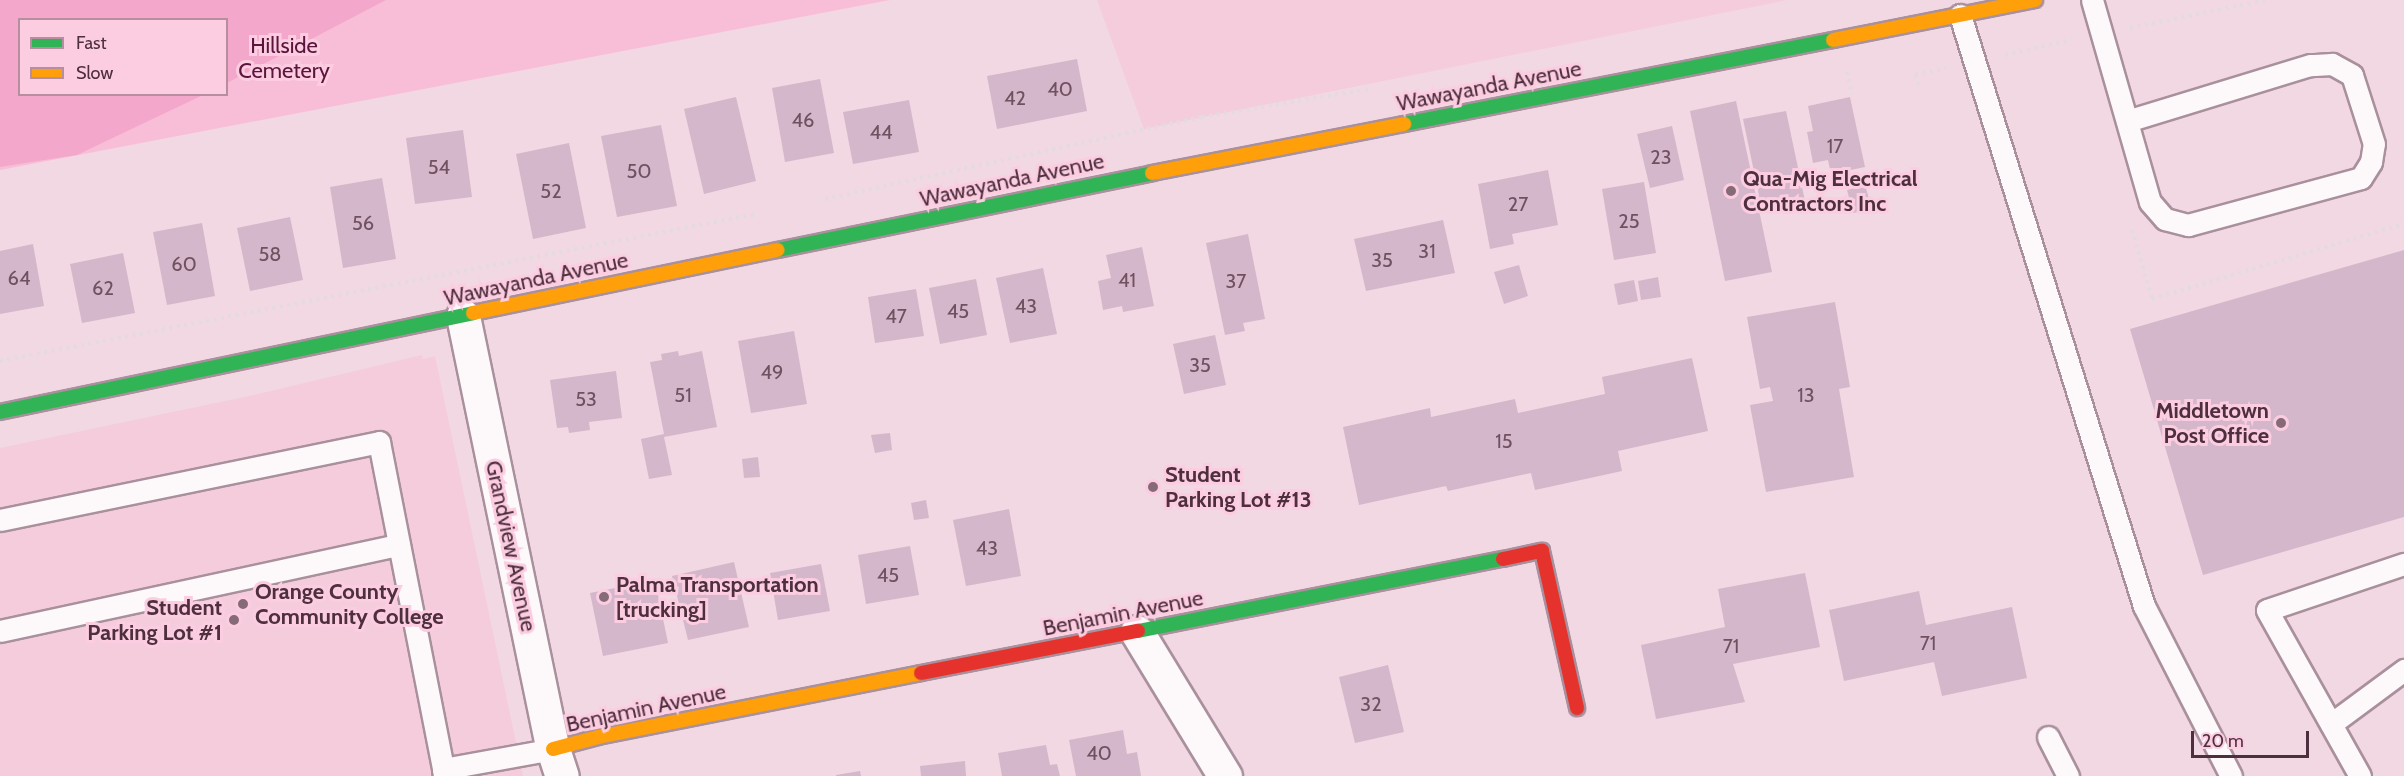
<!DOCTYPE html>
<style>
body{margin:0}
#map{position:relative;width:2404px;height:776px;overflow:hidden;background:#f2d8e2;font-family:Cabin,sans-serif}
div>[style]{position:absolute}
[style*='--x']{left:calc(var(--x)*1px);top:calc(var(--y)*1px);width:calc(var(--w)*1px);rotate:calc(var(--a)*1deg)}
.built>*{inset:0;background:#f4ccdc}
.green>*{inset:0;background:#f8bed7}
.forest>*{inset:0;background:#f3a8cb}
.building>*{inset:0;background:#d4b7cb}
.path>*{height:4px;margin-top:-2px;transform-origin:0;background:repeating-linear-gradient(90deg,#e3dbde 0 3px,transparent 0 7.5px)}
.roads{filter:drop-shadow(2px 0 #a9909c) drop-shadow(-2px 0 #a9909c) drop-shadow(0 2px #a9909c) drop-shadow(0 -2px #a9909c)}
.lane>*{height:21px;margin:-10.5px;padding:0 10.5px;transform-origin:10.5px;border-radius:10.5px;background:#fdf9fb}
.street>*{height:33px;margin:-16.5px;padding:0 16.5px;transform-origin:16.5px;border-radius:16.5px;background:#fdf9fb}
.fast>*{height:14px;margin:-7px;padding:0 7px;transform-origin:7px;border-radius:7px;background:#30b455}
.slow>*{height:14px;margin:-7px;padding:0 7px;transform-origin:7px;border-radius:7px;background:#ff9f0a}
.jam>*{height:14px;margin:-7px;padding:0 7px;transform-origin:7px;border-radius:7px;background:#e5322d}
.dots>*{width:16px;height:16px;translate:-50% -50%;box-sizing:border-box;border:3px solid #fccde1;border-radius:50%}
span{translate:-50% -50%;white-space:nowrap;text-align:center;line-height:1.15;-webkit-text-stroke:6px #fccde1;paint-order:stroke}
.number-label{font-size:20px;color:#705160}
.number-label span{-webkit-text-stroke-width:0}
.park-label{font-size:22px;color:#5b143b}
.street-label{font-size:22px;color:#4e2f3d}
.poi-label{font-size:22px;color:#4e2f3d;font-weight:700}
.left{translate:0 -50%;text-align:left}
.right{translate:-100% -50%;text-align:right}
.legend{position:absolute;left:18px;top:18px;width:210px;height:78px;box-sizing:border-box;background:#fccde1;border:2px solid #b68e9f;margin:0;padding:8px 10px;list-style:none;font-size:18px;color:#4e2f3d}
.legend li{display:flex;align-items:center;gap:12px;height:30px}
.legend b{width:30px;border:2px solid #b68e9f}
.scale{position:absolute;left:2191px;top:731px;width:118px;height:27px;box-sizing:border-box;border:3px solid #4e2f3d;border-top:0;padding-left:8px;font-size:18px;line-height:21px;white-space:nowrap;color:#4e2f3d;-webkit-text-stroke:4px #fccde1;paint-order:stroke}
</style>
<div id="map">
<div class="built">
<div style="clip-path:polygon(1097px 0,1787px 0,1144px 129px)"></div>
<div style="clip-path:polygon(422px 355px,423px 359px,435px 356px,523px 776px,0 776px,0 448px,254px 395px)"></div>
</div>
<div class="green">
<div style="clip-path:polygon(evenodd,0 0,890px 0,0 170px,0 0,20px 20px,226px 20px,226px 94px,20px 94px,20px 20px)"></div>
</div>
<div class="forest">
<div style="clip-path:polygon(0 0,386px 0,227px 83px,226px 20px,20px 20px,20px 94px,203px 95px,77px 155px,0 167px)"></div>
</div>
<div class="building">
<div style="clip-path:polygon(1077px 59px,1087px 111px,997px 129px,987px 76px)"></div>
<div style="clip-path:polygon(820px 79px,834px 153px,785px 162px,772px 88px)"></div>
<div style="clip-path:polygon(736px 97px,756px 181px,704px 194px,684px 109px)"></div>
<div style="clip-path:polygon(1850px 97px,1865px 167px,1831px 174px,1828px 160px,1813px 163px,1807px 132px,1813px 131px,1808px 106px)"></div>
<div style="clip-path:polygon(909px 100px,919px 152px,853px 164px,843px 112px)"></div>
<div style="clip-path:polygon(1736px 101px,1772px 272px,1725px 281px,1690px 111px)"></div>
<div style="clip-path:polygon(1786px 111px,1805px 201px,1762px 210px,1743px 119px)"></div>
<div style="clip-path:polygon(661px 125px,677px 206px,617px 217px,601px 136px)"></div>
<div style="clip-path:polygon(1672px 126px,1684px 180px,1650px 188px,1637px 134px)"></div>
<div style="clip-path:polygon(463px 130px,472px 197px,415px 204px,406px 138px)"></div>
<div style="clip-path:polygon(569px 143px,586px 228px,533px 239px,516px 154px)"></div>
<div style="clip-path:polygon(1548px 170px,1558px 225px,1512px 234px,1514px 244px,1490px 249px,1478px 184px)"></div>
<div style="clip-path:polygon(382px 178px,396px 259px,343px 268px,330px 187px)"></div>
<div style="clip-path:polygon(1644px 182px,1656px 253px,1614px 260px,1602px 189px)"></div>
<div style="clip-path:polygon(1865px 185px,1872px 209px,1853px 213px,1847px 190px)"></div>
<div style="clip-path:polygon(290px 217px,303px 280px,250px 291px,237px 228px)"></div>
<div style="clip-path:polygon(1443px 220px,1455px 273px,1366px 291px,1354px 239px)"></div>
<div style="clip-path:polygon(202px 223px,215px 296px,167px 305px,153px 232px)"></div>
<div style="clip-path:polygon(1248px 234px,1265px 319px,1243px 323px,1245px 331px,1225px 335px,1206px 243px)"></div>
<div style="clip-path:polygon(33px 244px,44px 306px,0 314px,0 251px)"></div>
<div style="clip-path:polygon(1142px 247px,1154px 306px,1123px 312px,1122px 306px,1103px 310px,1098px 281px,1111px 278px,1106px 255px)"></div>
<div style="clip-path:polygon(2404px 250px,2404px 517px,2203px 575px,2130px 329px)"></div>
<div style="clip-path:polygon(123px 253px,135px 313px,82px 323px,70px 264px)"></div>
<div style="clip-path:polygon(1519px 265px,1528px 296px,1504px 304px,1494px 272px)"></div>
<div style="clip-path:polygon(1043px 268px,1057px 334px,1010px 343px,996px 278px)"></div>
<div style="clip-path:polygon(1658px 277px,1661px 297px,1641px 300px,1638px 281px)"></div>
<div style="clip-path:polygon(976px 279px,987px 335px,940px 344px,929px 288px)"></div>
<div style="clip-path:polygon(1634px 280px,1638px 301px,1618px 305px,1614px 284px)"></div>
<div style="clip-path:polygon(916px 289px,924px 336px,875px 343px,868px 297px)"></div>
<div style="clip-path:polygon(1835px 302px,1850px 387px,1839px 389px,1854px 477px,1766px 492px,1750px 405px,1773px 401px,1770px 387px,1760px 389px,1747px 317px)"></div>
<div style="clip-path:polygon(794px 331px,807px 404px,751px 413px,738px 341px)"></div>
<div style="clip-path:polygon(1215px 335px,1226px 385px,1184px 394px,1173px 344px)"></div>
<div style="clip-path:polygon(678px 351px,679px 356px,702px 351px,717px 427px,664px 437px,672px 475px,649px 479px,641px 439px,664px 434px,650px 362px,662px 360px,661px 354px)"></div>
<div style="clip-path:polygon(1692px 358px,1708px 431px,1618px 451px,1622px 471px,1535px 490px,1531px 473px,1448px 491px,1446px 486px,1359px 505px,1343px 427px,1430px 408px,1431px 417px,1515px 399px,1518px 413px,1605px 394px,1602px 377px)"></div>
<div style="clip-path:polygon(616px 371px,622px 418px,589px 422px,590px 430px,569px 433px,568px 427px,557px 428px,550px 380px)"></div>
<div style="clip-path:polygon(890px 433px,892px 450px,875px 453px,871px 435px)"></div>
<div style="clip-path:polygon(758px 457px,760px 477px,744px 478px,742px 459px)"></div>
<div style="clip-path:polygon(926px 500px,929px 518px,914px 520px,911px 503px)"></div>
<div style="clip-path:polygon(1009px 509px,1021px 576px,966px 586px,953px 520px)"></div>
<div style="clip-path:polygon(910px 546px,919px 595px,866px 604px,858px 555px)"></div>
<div style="clip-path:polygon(734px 562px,749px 627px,688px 640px,672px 576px)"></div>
<div style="clip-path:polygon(821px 564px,830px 611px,778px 620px,770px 573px)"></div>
<div style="clip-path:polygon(1805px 573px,1820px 647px,1733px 664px,1745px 702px,1656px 719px,1641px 645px,1725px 627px,1718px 589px)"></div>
<div style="clip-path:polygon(655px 580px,668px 643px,603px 656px,590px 593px)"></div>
<div style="clip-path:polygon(1919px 591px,1926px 625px,2012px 607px,2027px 678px,1942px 696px,1934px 662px,1844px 681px,1829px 610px)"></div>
<div style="clip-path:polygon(1388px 665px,1404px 732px,1355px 743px,1339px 677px)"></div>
<div style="clip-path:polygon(1123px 730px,1127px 754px,1137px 752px,1141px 776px,1076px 776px,1069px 740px)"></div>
<div style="clip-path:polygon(1046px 745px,1050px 765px,1057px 764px,1060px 776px,1002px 776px,998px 753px)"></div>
<div style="clip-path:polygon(965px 761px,966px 776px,921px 776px,920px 766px)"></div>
<div style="clip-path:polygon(860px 771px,861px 776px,836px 776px,836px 775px)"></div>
</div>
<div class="path">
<div style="--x:2130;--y:28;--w:139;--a:-11.6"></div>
<div style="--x:2005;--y:55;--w:68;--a:-12.8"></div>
<div style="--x:1847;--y:72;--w:23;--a:77"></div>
<div style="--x:1919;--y:85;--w:11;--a:-112"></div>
<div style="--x:1915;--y:75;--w:31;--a:-13"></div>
<div style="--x:825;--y:199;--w:386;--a:-12.3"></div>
<div style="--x:1202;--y:117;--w:170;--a:-9.5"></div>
<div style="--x:2132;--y:230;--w:72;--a:73.8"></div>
<div style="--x:2152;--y:299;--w:263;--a:-16.6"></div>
<div style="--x:0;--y:361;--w:770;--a:-11"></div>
</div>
<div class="roads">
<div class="lane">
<div style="--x:2092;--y:0;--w:210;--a:74"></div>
<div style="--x:2150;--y:202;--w:23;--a:49"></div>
<div style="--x:2165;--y:219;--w:24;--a:15"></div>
<div style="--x:2188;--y:225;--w:179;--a:-15.2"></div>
<div style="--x:2361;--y:178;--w:19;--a:-58"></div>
<div style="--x:2371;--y:162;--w:18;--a:-81"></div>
<div style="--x:2374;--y:144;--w:72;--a:-107.7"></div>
<div style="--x:2352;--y:75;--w:23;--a:-151"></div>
<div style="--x:2332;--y:64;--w:22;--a:177"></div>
<div style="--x:2310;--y:65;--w:191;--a:163"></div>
<div style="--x:1960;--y:15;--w:619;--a:72.71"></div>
<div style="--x:2144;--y:606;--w:191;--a:62.9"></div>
<div style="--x:0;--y:520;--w:387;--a:-11.6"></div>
<div style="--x:379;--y:442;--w:333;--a:78.9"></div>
<div style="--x:0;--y:631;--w:408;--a:-12.2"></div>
<div style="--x:2331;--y:724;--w:91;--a:-36.5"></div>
<div style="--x:2048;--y:737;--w:44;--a:62.9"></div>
<div style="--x:444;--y:776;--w:7;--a:-98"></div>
<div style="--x:443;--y:769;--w:112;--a:-10.3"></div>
<div style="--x:2360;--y:776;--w:190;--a:-119.3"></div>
<div style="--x:2267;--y:610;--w:145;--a:-18.6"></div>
</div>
<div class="street">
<div style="--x:463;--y:316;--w:442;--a:78.3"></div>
<div style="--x:553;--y:749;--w:28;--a:72"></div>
<div style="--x:1137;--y:632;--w:169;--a:58.6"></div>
</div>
<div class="fast">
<div style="--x:1404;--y:124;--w:437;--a:-11.1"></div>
<div style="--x:778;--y:250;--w:382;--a:-11.6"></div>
<div style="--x:0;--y:412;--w:483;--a:-11.8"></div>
<div style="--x:1138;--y:631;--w:372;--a:-11.2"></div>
</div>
<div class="slow">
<div style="--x:1833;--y:40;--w:206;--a:-11.2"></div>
<div style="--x:1152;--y:173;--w:257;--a:-11"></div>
<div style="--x:473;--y:313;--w:311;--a:-11.7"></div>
<div style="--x:553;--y:749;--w:47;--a:-14.9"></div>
<div style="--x:598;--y:737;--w:329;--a:-11.2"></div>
</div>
<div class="jam">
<div style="--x:1503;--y:559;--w:40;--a:-12"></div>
<div style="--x:1542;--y:551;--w:161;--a:77.4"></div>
<div style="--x:921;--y:673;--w:221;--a:-11"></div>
</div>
</div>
<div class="dots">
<div style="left:1731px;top:191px;background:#876a77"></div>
<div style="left:2281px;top:423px;background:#876a77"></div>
<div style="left:1153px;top:487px;background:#876a77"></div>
<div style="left:604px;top:597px;background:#876a77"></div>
<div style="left:243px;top:604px;background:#876a77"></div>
<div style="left:234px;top:620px;background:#876a77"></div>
</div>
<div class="number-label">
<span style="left:1060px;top:89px">40</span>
<span style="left:1015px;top:98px">42</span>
<span style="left:803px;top:120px">46</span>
<span style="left:881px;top:132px">44</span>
<span style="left:1835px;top:146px">17</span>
<span style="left:1661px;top:157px">23</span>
<span style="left:439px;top:167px">54</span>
<span style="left:639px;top:171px">50</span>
<span style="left:551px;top:191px">52</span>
<span style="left:1518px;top:204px">27</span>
<span style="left:1629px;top:221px">25</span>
<span style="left:363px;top:223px">56</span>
<span style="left:1427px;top:251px">31</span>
<span style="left:270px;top:254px">58</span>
<span style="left:1382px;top:260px">35</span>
<span style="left:184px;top:264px">60</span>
<span style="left:19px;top:278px">64</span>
<span style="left:1127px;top:280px">41</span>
<span style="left:1236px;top:281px">37</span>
<span style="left:103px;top:288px">62</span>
<span style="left:1026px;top:306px">43</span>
<span style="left:958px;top:311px">45</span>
<span style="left:896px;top:316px">47</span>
<span style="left:1200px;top:365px">35</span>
<span style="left:772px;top:372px">49</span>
<span style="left:683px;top:395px">51</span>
<span style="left:1806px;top:395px">13</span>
<span style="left:586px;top:399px">53</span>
<span style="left:1504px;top:441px">15</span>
<span style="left:987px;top:548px">43</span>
<span style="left:888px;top:575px">45</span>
<span style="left:1928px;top:643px">71</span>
<span style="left:1731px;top:646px">71</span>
<span style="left:1371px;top:704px">32</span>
<span style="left:1099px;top:753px">40</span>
</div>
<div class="park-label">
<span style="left:284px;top:58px">Hillside<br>Cemetery</span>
</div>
<div class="street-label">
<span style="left:1489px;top:86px;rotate:-11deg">Wawayanda Avenue</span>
<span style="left:1012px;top:180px;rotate:-12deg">Wawayanda Avenue</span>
<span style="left:536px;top:279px;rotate:-12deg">Wawayanda Avenue</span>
<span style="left:511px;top:546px;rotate:78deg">Grandview Avenue</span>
<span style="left:1123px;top:613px;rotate:-11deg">Benjamin Avenue</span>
<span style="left:646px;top:708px;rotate:-12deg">Benjamin Avenue</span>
</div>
<div class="poi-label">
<span class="left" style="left:1743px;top:191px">Qua-Mig Electrical<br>Contractors Inc</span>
<span class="right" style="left:2269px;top:423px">Middletown<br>Post Office</span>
<span class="left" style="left:1165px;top:487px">Student<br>Parking Lot #13</span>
<span class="left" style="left:616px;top:597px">Palma Transportation<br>[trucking]</span>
<span class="left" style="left:255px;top:604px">Orange County<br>Community College</span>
<span class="right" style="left:222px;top:620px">Student<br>Parking Lot #1</span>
</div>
<ul class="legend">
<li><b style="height:8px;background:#30b455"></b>Fast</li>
<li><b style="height:8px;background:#ff9f0a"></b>Slow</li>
</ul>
<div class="scale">20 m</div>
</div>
